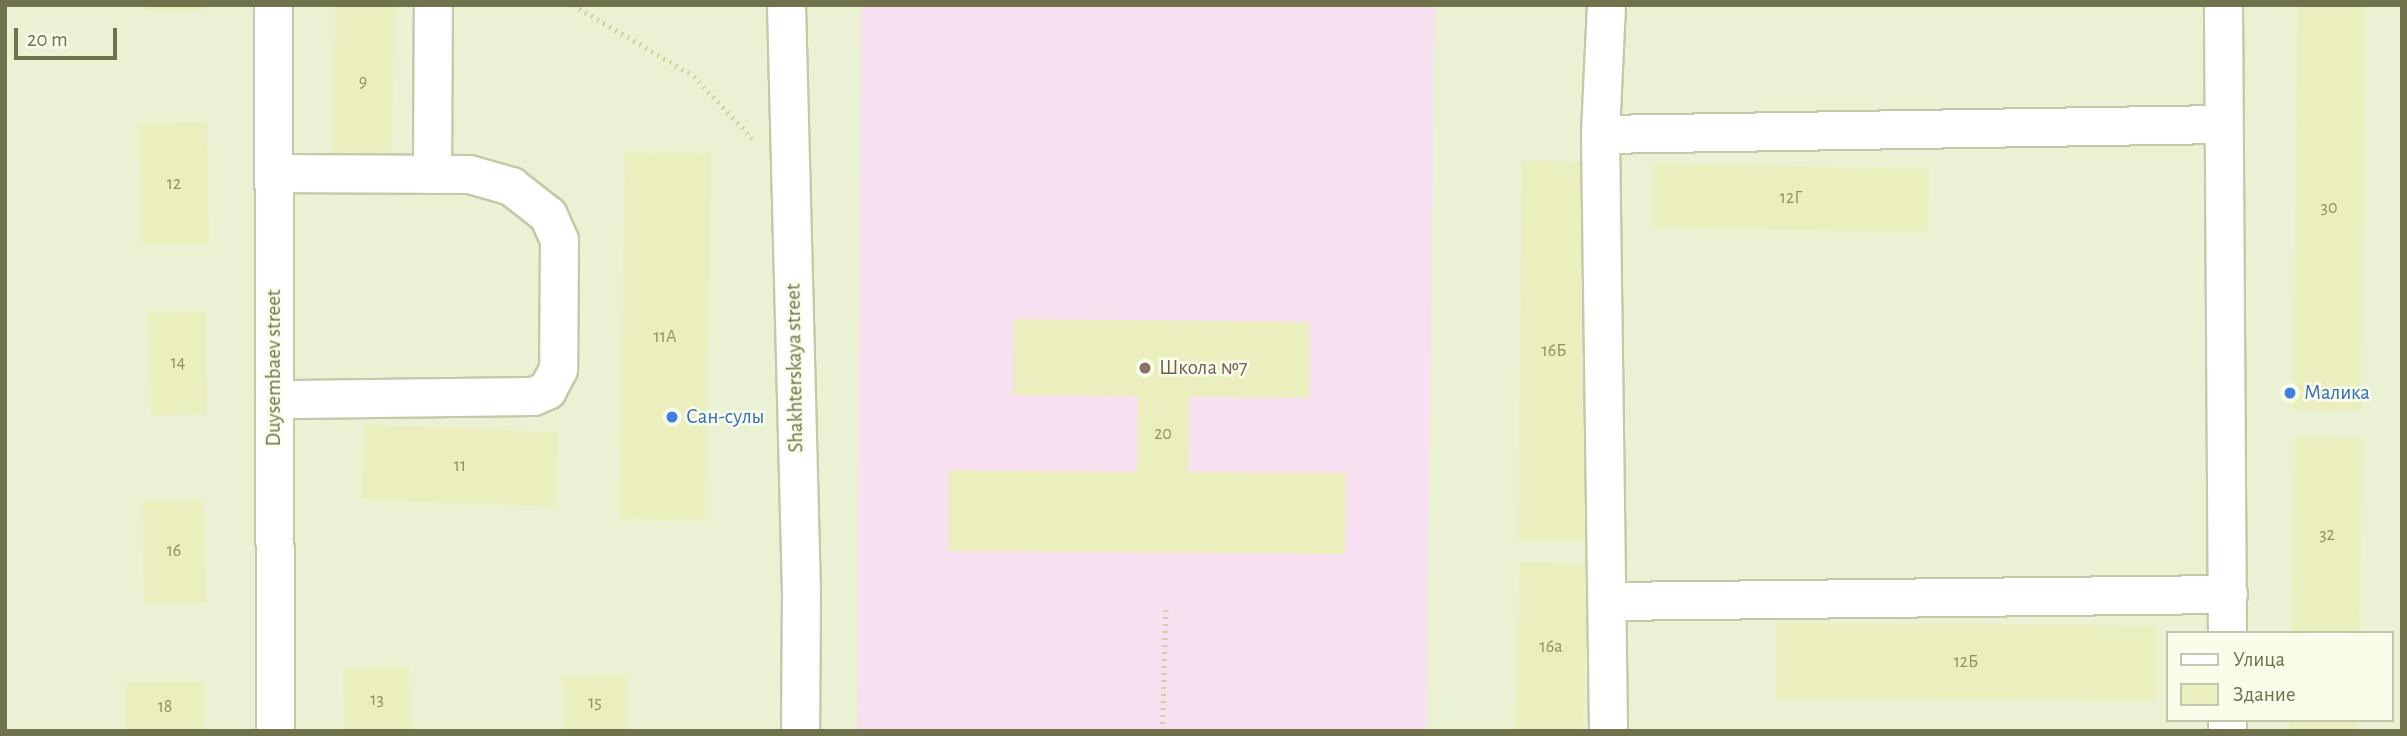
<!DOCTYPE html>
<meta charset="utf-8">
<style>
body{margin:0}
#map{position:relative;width:2407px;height:736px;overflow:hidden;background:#f4fbe4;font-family:"Alegreya Sans",sans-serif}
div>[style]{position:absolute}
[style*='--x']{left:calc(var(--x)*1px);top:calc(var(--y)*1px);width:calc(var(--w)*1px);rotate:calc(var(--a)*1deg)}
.residential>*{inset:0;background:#eaf2d3}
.education>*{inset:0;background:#f7e1f0}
.building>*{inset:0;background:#eaefbd}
.path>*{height:4.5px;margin-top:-2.25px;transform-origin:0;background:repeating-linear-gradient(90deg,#cfd3a0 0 2px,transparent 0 7px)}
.roads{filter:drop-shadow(2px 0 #c4c9a9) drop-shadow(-2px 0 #c4c9a9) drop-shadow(0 2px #c4c9a9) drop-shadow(0 -2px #c4c9a9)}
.minor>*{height:37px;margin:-18.5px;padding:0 18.5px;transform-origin:18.5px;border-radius:18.5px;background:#fff}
.dots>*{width:19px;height:19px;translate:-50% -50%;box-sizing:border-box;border:4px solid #f8feea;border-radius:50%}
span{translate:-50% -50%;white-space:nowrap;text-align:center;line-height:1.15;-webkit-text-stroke:5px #f8feea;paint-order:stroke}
.number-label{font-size:18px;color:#8e9168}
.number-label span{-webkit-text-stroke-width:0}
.street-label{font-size:21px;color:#70724b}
.education-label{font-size:21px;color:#785e54}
.left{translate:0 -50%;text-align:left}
.shop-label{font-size:21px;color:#366cbe}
.frame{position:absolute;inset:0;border:7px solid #70724b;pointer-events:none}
.legend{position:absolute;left:2166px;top:631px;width:228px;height:91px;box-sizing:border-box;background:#f8feea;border:2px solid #c2c6aa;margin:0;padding:9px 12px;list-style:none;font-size:21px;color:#70724b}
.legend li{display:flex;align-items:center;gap:14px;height:35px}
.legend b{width:35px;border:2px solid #c2c6aa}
.scale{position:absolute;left:14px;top:28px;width:103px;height:32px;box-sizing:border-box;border:4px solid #70724b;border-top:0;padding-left:9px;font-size:21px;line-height:24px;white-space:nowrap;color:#70724b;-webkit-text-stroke:5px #f8feea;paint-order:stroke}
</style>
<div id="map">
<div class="residential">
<div style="clip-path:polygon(evenodd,5px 5px,2402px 5px,2402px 731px,5px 731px,5px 5px,2167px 633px,2391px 633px,2391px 720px,2167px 720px,2167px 633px)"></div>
</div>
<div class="education">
<div style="clip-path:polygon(861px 5px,1435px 5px,1426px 731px,857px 731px)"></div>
</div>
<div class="building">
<div style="clip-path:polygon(146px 5px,204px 5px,204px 11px,146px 11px)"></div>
<div style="clip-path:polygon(335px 5px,395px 5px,391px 160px,332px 158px)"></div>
<div style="clip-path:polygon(2298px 5px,2365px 5px,2361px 411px,2293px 410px)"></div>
<div style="clip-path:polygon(207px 122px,209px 244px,142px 244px,139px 124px)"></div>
<div style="clip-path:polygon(625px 152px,711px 154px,705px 521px,619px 519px)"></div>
<div style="clip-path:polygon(1522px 161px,1591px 162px,1586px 541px,1518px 541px)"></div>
<div style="clip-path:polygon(1654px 163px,1929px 169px,1928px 232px,1652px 227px)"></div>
<div style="clip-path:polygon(205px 311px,207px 414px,151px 415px,149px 312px)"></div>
<div style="clip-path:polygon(1014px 319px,1309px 322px,1309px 398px,1189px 397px,1188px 472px,1346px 473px,1345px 554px,949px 551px,949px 470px,1137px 472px,1138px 396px,1013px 395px)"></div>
<div style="clip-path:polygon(365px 425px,558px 432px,555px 507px,362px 499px)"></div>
<div style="clip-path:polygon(2295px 437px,2363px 438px,2359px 633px,2291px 633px)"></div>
<div style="clip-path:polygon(203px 499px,206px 603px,144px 604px,142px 500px)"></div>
<div style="clip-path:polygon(1520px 562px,1588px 564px,1583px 731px,1515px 731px)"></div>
<div style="clip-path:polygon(1776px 623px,2157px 626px,2156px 701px,1776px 699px)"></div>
<div style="clip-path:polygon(409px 668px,411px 731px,344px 731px,343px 669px)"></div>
<div style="clip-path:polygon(626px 675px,627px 731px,564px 731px,563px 676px)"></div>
<div style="clip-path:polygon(203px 682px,204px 731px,126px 731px,126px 683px)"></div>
<div style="clip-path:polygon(2289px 720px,2357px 720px,2357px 731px,2289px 731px)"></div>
</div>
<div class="path">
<div style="--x:573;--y:5;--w:140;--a:30.4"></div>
<div style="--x:694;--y:76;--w:86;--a:46.9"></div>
<div style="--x:1162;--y:731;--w:124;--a:-88.2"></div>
</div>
<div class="roads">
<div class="minor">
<div style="--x:273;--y:5;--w:726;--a:89.84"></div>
<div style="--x:786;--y:5;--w:589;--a:88.54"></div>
<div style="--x:801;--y:594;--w:137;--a:90.4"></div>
<div style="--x:1606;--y:5;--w:129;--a:92.7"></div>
<div style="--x:1600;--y:134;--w:597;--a:89.23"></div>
<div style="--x:2223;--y:5;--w:628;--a:89.64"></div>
<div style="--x:1600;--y:134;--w:623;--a:-0.92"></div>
<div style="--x:273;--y:173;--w:196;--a:0.3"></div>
<div style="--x:469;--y:174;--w:44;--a:15.9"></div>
<div style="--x:511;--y:186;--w:47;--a:38.1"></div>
<div style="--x:548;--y:215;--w:27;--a:66"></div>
<div style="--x:559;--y:240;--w:129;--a:90.4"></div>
<div style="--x:558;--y:369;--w:24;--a:118"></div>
<div style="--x:547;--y:390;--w:15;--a:157"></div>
<div style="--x:533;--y:396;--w:259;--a:179.3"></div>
<div style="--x:432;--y:174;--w:169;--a:-89.7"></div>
<div style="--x:1608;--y:601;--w:620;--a:-0.65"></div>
<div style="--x:2227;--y:731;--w:11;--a:-90"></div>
</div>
</div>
<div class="dots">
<div style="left:1145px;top:368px;background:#8d6e63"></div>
<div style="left:2290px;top:393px;background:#3f7fe0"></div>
<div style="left:672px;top:417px;background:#3f7fe0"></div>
</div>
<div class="number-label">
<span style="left:363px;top:82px">9</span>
<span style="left:174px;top:184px">12</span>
<span style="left:1791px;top:198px">12Г</span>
<span style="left:2329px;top:208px">30</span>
<span style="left:665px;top:337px">11А</span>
<span style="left:1554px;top:351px">16Б</span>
<span style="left:178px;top:363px">14</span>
<span style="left:1163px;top:434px">20</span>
<span style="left:460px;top:466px">11</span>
<span style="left:2327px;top:535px">32</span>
<span style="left:174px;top:551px">16</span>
<span style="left:1551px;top:647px">16а</span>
<span style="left:1966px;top:662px">12Б</span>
<span style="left:377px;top:700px">13</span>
<span style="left:595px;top:703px">15</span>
<span style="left:165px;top:707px">18</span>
</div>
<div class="street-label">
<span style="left:274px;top:368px;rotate:-90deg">Duysembaev street</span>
<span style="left:795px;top:368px;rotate:-91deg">Shakhterskaya street</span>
</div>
<div class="education-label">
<span class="left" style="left:1159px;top:368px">Школа №7</span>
</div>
<div class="shop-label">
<span class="left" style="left:2304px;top:393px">Малика</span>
<span class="left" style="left:686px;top:417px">Сан-сулы</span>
</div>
<div class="frame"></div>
<ul class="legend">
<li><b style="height:9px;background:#fff"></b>Улица</li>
<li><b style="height:19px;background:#eaefbd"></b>Здание</li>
</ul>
<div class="scale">20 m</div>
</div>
